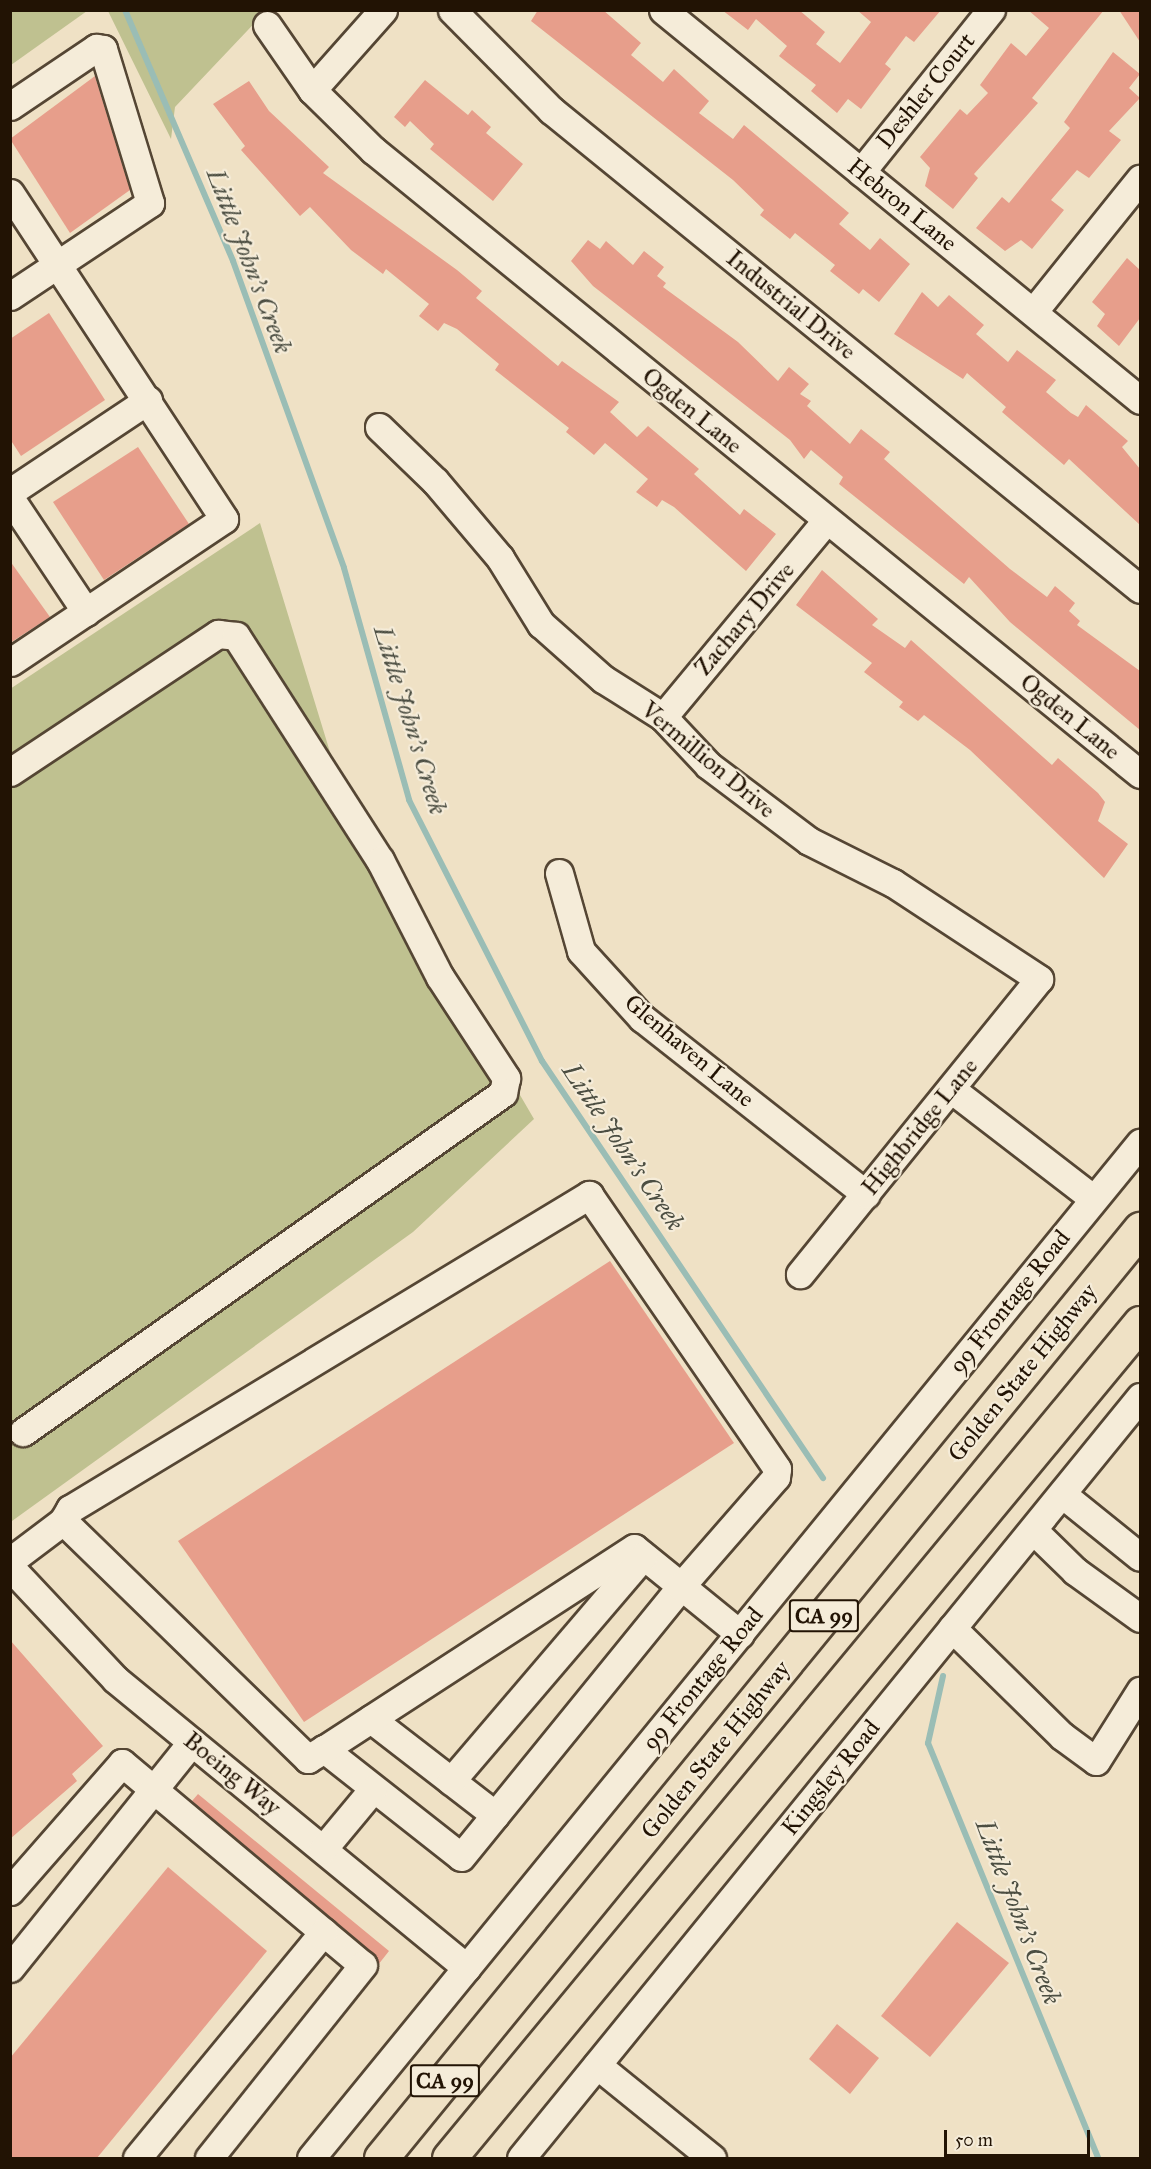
<!DOCTYPE html>
<style>
body{margin:0}
#map{position:relative;width:1151px;height:2169px;overflow:hidden;background:#efe1c5;font-family:"IM FELL Great Primer",serif}
div>[style]{position:absolute}
[style*='--x']{left:calc(var(--x)*1px);top:calc(var(--y)*1px);width:calc(var(--w)*1px);rotate:calc(var(--a)*1deg)}
.green>*{inset:0;background:#bfc190}
.stream>*{height:6px;margin:-3px;padding:0 3px;transform-origin:3px;border-radius:3px;background:#9abdb5}
.building>*{inset:0;background:#e79e8b}
.roads{filter:drop-shadow(2px 0 #554634) drop-shadow(-2px 0 #554634) drop-shadow(0 2px #554634) drop-shadow(0 -2px #554634)}
.minor>*{height:27px;margin:-13.5px;padding:0 13.5px;transform-origin:13.5px;border-radius:13.5px;background:#f5ecd9}
.highway>*{height:33px;margin:-16.5px;padding:0 16.5px;transform-origin:16.5px;border-radius:16.5px;background:#efe1c5}
span{translate:-50% -50%;white-space:nowrap;text-align:center;line-height:1.15;-webkit-text-stroke:4.5px #f5ecd9;paint-order:stroke}
.shield-label span{padding:2px 4px;background:#f5ecd9;border:2px solid;border-radius:4px;-webkit-text-stroke-width:0}
.shield-label{font-size:22px;color:#221304;font-weight:700}
.street-label{font-size:24px;color:#221304}
.water-label{font-size:26px;color:#4c4e42;font-style:italic}
.frame{position:absolute;inset:0;border:12px solid #221304;pointer-events:none}
.scale{position:absolute;left:944px;top:2130px;width:146px;height:27px;box-sizing:border-box;border:3px solid #221304;border-top:0;padding-left:8px;font-size:18px;line-height:21px;white-space:nowrap;color:#221304;-webkit-text-stroke:4px #f5ecd9;paint-order:stroke}
</style>
<div id="map">
<div class="green">
<div style="clip-path:polygon(11px 10px,87px 10px,87px 11px,11px 65px)"></div>
<div style="clip-path:polygon(108px 11px,266px 11px,175px 107px,171px 139px)"></div>
<div style="clip-path:polygon(260px 523px,341px 788px,534px 1119px,413px 1232px,12px 1521px,10px 689px)"></div>
</div>
<div class="stream">
<div style="--x:125;--y:10;--w:273;--a:66.7"></div>
<div style="--x:233;--y:261;--w:326;--a:70.1"></div>
<div style="--x:344;--y:568;--w:241;--a:74.3"></div>
<div style="--x:409;--y:800;--w:293;--a:63"></div>
<div style="--x:542;--y:1061;--w:503;--a:56.03"></div>
<div style="--x:943;--y:1676;--w:69;--a:102.6"></div>
<div style="--x:928;--y:1743;--w:448;--a:67.7"></div>
</div>
<div class="building">
<div style="clip-path:polygon(538px 10px,603px 10px,641px 43px,631px 55px,663px 82px,674px 69px,709px 101px,699px 113px,733px 139px,744px 125px,849px 213px,839px 224px,870px 250px,880px 238px,910px 264px,879px 302px,863px 289px,859px 294px,830px 271px,835px 265px,795px 233px,790px 239px,760px 215px,764px 210px,733px 180px,531px 21px)"></div>
<div style="clip-path:polygon(722px 10px,799px 10px,825px 32px,816px 44px,840px 63px,871px 22px,857px 10px,941px 10px,914px 42px,906px 36px,885px 64px,891px 69px,861px 109px,848px 99px,837px 113px,811px 91px,816px 85px,779px 56px,787px 46px,756px 19px,748px 30px)"></div>
<div style="clip-path:polygon(1028px 10px,1104px 10px,1032px 98px,1038px 103px,974px 174px,978px 178px,953px 209px,925px 186px,930px 168px,920px 157px,960px 109px,967px 115px,988px 93px,980px 85px,1011px 43px,1026px 56px,1049px 28px)"></div>
<div style="clip-path:polygon(1119px 10px,1140px 10px,1140px 42px)"></div>
<div style="clip-path:polygon(1113px 52px,1140px 74px,1129px 88px,1140px 98px,1109px 131px,1121px 140px,1089px 178px,1077px 170px,1051px 200px,1064px 210px,1032px 249px,1021px 240px,1005px 251px,976px 228px,1002px 197px,1009px 203px,1070px 128px,1064px 122px)"></div>
<div style="clip-path:polygon(95px 76px,130px 190px,70px 233px,10px 139px)"></div>
<div style="clip-path:polygon(425px 80px,468px 115px,472px 110px,491px 127px,486px 133px,523px 164px,493px 201px,430px 149px,434px 144px,410px 121px,405px 127px,394px 117px)"></div>
<div style="clip-path:polygon(249px 81px,269px 111px,329px 167px,323px 173px,457px 270px,482px 291px,476px 298px,558px 366px,562px 361px,619px 402px,610px 412px,637px 437px,648px 426px,699px 469px,694px 474px,740px 515px,744px 509px,776px 534px,746px 571px,674px 507px,662px 500px,657px 507px,636px 492px,648px 479px,605px 443px,594px 455px,566px 432px,569px 428px,495px 370px,499px 364px,457px 329px,444px 323px,438px 331px,419px 316px,429px 304px,386px 269px,383px 274px,351px 250px,310px 207px,300px 216px,241px 150px,245px 146px,213px 104px)"></div>
<div style="clip-path:polygon(588px 240px,600px 249px,606px 241px,633px 265px,644px 251px,664px 267px,657px 276px,666px 283px,663px 287px,738px 342px,778px 381px,789px 367px,809px 384px,800px 394px,811px 401px,807px 406px,850px 444px,861px 429px,890px 452px,884px 459px,1010px 569px,1047px 597px,1055px 586px,1075px 603px,1069px 611px,1080px 621px,1077px 625px,1140px 671px,1140px 730px,1010px 622px,969px 577px,964px 584px,839px 484px,843px 477px,811px 450px,804px 459px,790px 440px,593px 286px,571px 261px)"></div>
<div style="clip-path:polygon(1127px 258px,1140px 270px,1140px 318px,1119px 346px,1097px 326px,1105px 314px,1092px 302px)"></div>
<div style="clip-path:polygon(922px 292px,938px 307px,949px 295px,984px 325px,976px 334px,1008px 362px,1017px 350px,1056px 380px,1046px 392px,1071px 413px,1078px 417px,1086px 405px,1128px 441px,1122px 447px,1140px 469px,1140px 525px,1069px 459px,1064px 465px,1002px 412px,1006px 407px,967px 373px,963px 379px,894px 334px)"></div>
<div style="clip-path:polygon(49px 313px,105px 400px,21px 456px,10px 439px,10px 339px)"></div>
<div style="clip-path:polygon(138px 447px,189px 524px,104px 580px,53px 502px)"></div>
<div style="clip-path:polygon(10px 561px,50px 617px,10px 643px)"></div>
<div style="clip-path:polygon(822px 570px,878px 619px,872px 625px,905px 648px,911px 640px,1052px 765px,1058px 758px,1098px 793px,1105px 802px,1098px 821px,1128px 844px,1104px 878px,970px 750px,924px 715px,918px 721px,899px 707px,903px 702px,864px 672px,872px 663px,796px 605px)"></div>
<div style="clip-path:polygon(610px 1261px,734px 1443px,304px 1722px,178px 1541px)"></div>
<div style="clip-path:polygon(10px 1640px,103px 1746px,72px 1774px,77px 1781px,10px 1839px)"></div>
<div style="clip-path:polygon(198px 1794px,389px 1951px,378px 1965px,373px 1953px,192px 1801px)"></div>
<div style="clip-path:polygon(168px 1867px,267px 1951px,97px 2158px,10px 2158px,10px 2058px)"></div>
<div style="clip-path:polygon(957px 1922px,1009px 1963px,930px 2057px,881px 2016px)"></div>
<div style="clip-path:polygon(837px 2024px,879px 2058px,850px 2094px,809px 2059px)"></div>
</div>
<div class="roads">
<div class="minor">
<div style="--x:452;--y:10;--w:141;--a:45.3"></div>
<div style="--x:551;--y:110;--w:759;--a:39.12"></div>
<div style="--x:663;--y:10;--w:616;--a:39.27"></div>
<div style="--x:267;--y:25;--w:79;--a:55.3"></div>
<div style="--x:312;--y:90;--w:86;--a:44.5"></div>
<div style="--x:373;--y:150;--w:989;--a:39.13"></div>
<div style="--x:312;--y:90;--w:107;--a:-48.4"></div>
<div style="--x:10;--y:106;--w:104;--a:-34"></div>
<div style="--x:96;--y:48;--w:7;--a:8"></div>
<div style="--x:103;--y:49;--w:161;--a:73"></div>
<div style="--x:150;--y:203;--w:168;--a:146.4"></div>
<div style="--x:861;--y:172;--w:208;--a:-51.3"></div>
<div style="--x:10;--y:193;--w:390;--a:56.7"></div>
<div style="--x:224;--y:519;--w:257;--a:146.2"></div>
<div style="--x:1033;--y:312;--w:171;--a:-51.2"></div>
<div style="--x:379;--y:427;--w:78;--a:44"></div>
<div style="--x:435;--y:481;--w:101;--a:49.8"></div>
<div style="--x:500;--y:558;--w:78;--a:58.2"></div>
<div style="--x:541;--y:624;--w:83;--a:41.6"></div>
<div style="--x:603;--y:679;--w:71;--a:32.3"></div>
<div style="--x:663;--y:717;--w:66;--a:46.8"></div>
<div style="--x:708;--y:765;--w:126;--a:37"></div>
<div style="--x:809;--y:841;--w:94;--a:26.6"></div>
<div style="--x:893;--y:883;--w:175;--a:33.3"></div>
<div style="--x:1039;--y:979;--w:380;--a:129"></div>
<div style="--x:10;--y:492;--w:166;--a:-33.7"></div>
<div style="--x:10;--y:498;--w:137;--a:56.3"></div>
<div style="--x:663;--y:717;--w:255;--a:-50.3"></div>
<div style="--x:10;--y:772;--w:250;--a:-33.6"></div>
<div style="--x:218;--y:634;--w:18;--a:6"></div>
<div style="--x:236;--y:636;--w:266;--a:57.3"></div>
<div style="--x:380;--y:860;--w:131;--a:62.9"></div>
<div style="--x:440;--y:977;--w:121;--a:56.8"></div>
<div style="--x:506;--y:1078;--w:15;--a:101"></div>
<div style="--x:503;--y:1093;--w:588;--a:144.77"></div>
<div style="--x:559;--y:873;--w:81;--a:74.2"></div>
<div style="--x:581;--y:951;--w:91;--a:47.7"></div>
<div style="--x:642;--y:1018;--w:285;--a:38.2"></div>
<div style="--x:951;--y:1089;--w:180;--a:37.6"></div>
<div style="--x:1062;--y:1494;--w:100;--a:38.9"></div>
<div style="--x:1033;--y:1530;--w:59;--a:44.3"></div>
<div style="--x:1075;--y:1571;--w:80;--a:35.9"></div>
<div style="--x:10;--y:1561;--w:66;--a:-37"></div>
<div style="--x:10;--y:1567;--w:154;--a:46.8"></div>
<div style="--x:115;--y:1679;--w:455;--a:39.4"></div>
<div style="--x:952;--y:1628;--w:154;--a:44.5"></div>
<div style="--x:1062;--y:1736;--w:42;--a:36.3"></div>
<div style="--x:1096;--y:1761;--w:83;--a:-57.8"></div>
<div style="--x:371;--y:1719;--w:157;--a:37.7"></div>
<div style="--x:324;--y:1749;--w:174;--a:38.2"></div>
<div style="--x:461;--y:1857;--w:349;--a:-50.9"></div>
<div style="--x:681;--y:1586;--w:60;--a:-141"></div>
<div style="--x:634;--y:1548;--w:369;--a:147"></div>
<div style="--x:324;--y:1749;--w:19;--a:148"></div>
<div style="--x:308;--y:1759;--w:342;--a:-135.8"></div>
<div style="--x:63;--y:1521;--w:14;--a:-60"></div>
<div style="--x:70;--y:1509;--w:607;--a:-31.17"></div>
<div style="--x:589;--y:1195;--w:332;--a:55.5"></div>
<div style="--x:777;--y:1469;--w:8;--a:97"></div>
<div style="--x:776;--y:1477;--w:145;--a:131.1"></div>
<div style="--x:681;--y:1586;--w:76;--a:39.1"></div>
<div style="--x:451;--y:1781;--w:296;--a:-49.5"></div>
<div style="--x:323;--y:1849;--w:78;--a:-50.2"></div>
<div style="--x:10;--y:1891;--w:170;--a:-48.8"></div>
<div style="--x:122;--y:1763;--w:314;--a:40"></div>
<div style="--x:363;--y:1965;--w:247;--a:128.6"></div>
<div style="--x:10;--y:1968;--w:290;--a:-51.2"></div>
<div style="--x:597;--y:2065;--w:148;--a:39"></div>
<div style="--x:137;--y:2158;--w:293;--a:-50.5"></div>
<div style="--x:311;--y:2158;--w:1311;--a:-50.76"></div>
<div style="--x:521;--y:2158;--w:981;--a:-50.87"></div>
</div>
<div class="highway">
<div style="--x:381;--y:2158;--w:1200;--a:-50.75"></div>
<div style="--x:449;--y:2158;--w:1084;--a:-50.39"></div>
</div>
</div>
<div class="shield-label">
<span style="left:824px;top:1616px">CA 99</span>
<span style="left:445px;top:2081px">CA 99</span>
</div>
<div class="street-label">
<span style="left:926px;top:91px;rotate:-51deg">Deshler Court</span>
<span style="left:902px;top:205px;rotate:39deg">Hebron Lane</span>
<span style="left:791px;top:305px;rotate:39deg">Industrial Drive</span>
<span style="left:692px;top:411px;rotate:39deg">Ogden Lane</span>
<span style="left:745px;top:619px;rotate:-50deg">Zachary Drive</span>
<span style="left:1070px;top:717px;rotate:39deg">Ogden Lane</span>
<span style="left:708px;top:760px;rotate:40deg">Vermillion Drive</span>
<span style="left:689px;top:1051px;rotate:40deg">Glenhaven Lane</span>
<span style="left:920px;top:1127px;rotate:-51deg">Highbridge Lane</span>
<span style="left:1010px;top:1302px;rotate:-51deg">99 Frontage Road</span>
<span style="left:1023px;top:1373px;rotate:-51deg">Golden State Highway</span>
<span style="left:703px;top:1679px;rotate:-51deg">99 Frontage Road</span>
<span style="left:716px;top:1750px;rotate:-51deg">Golden State Highway</span>
<span style="left:232px;top:1774px;rotate:39deg">Boeing Way</span>
<span style="left:831px;top:1778px;rotate:-51deg">Kingsley Road</span>
</div>
<div class="water-label">
<span style="left:249px;top:261px;rotate:69deg">Little John's Creek</span>
<span style="left:410px;top:720px;rotate:73deg">Little John's Creek</span>
<span style="left:623px;top:1147px;rotate:56deg">Little John's Creek</span>
<span style="left:1018px;top:1912px;rotate:69deg">Little John's Creek</span>
</div>
<div class="frame"></div>
<div class="scale">50 m</div>
</div>
